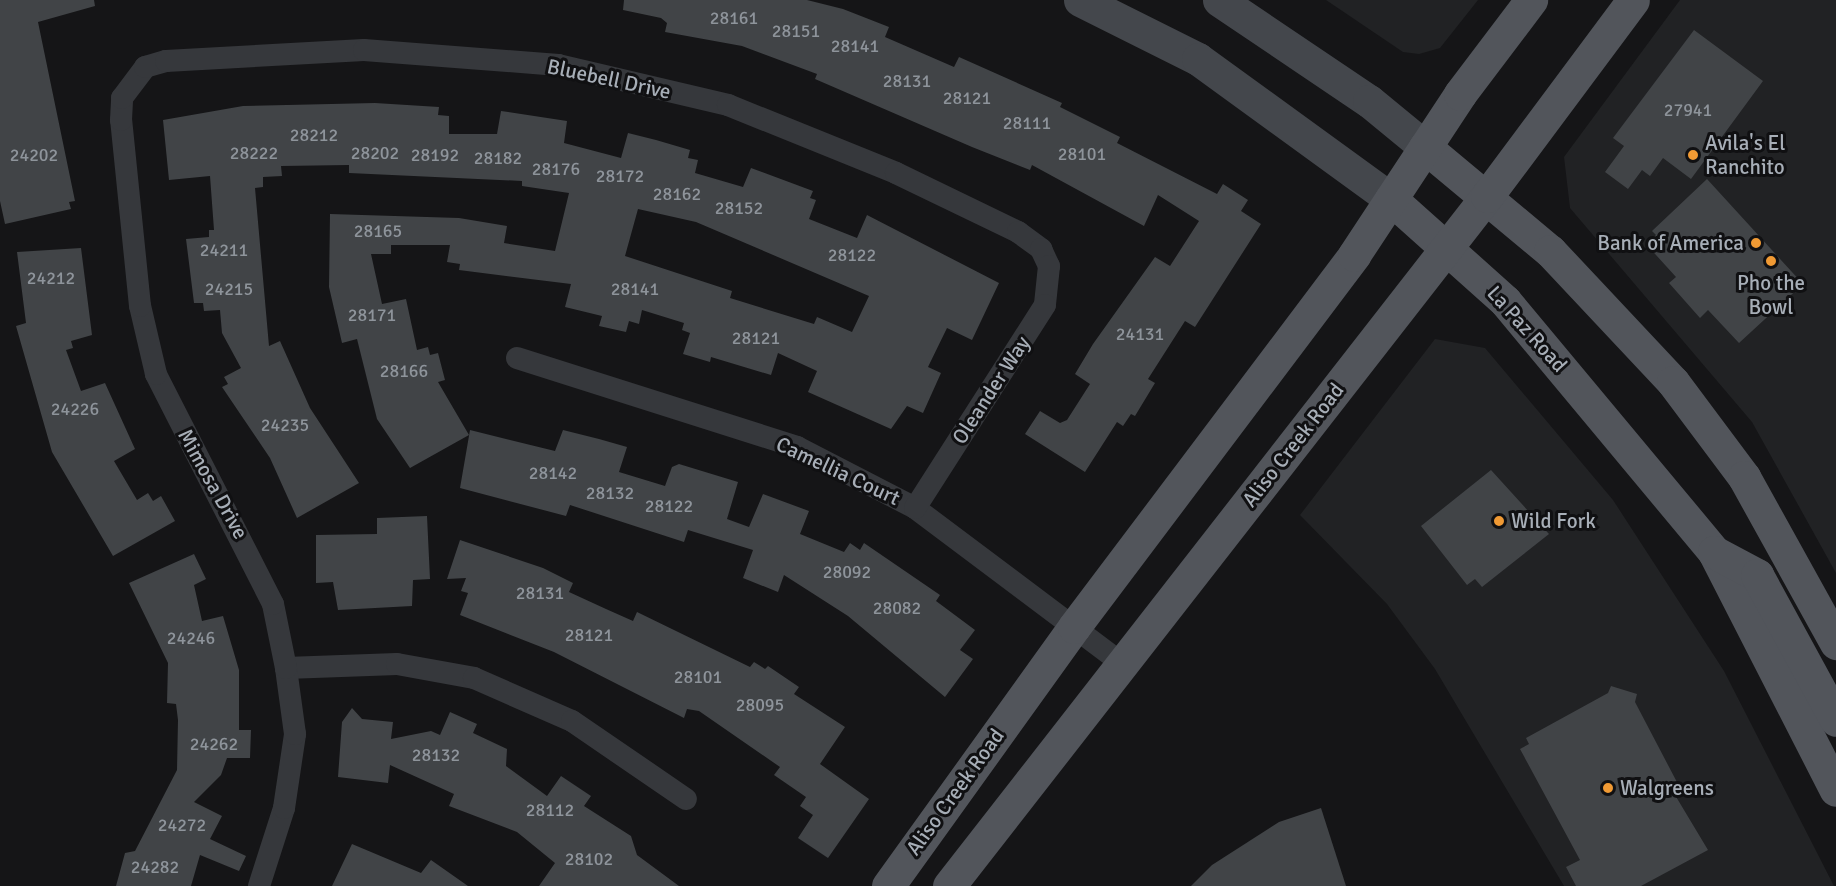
<!DOCTYPE html>
<style>
body{margin:0}
#map{position:relative;width:1836px;height:886px;overflow:hidden;background:#151517;font-family:Signika,sans-serif}
div>[style]{position:absolute}
[style*='--x']{left:calc(var(--x)*1px);top:calc(var(--y)*1px);width:calc(var(--w)*1px);rotate:calc(var(--a)*1deg)}
.built>*{inset:0;background:#212224}
.building>*{inset:0;background:#414447}
.street>*{height:22px;margin:-11px;padding:0 11px;transform-origin:11px;border-radius:11px;background:#36383c}
.secondary>*{height:33px;margin:-16.5px;padding:0 16.5px;transform-origin:16.5px;border-radius:16.5px;background:#44474c}
.primary>*{height:33px;margin:-16.5px;padding:0 16.5px;transform-origin:16.5px;border-radius:16.5px;background:#52555b}
.dots>*{width:16px;height:16px;translate:-50% -50%;box-sizing:border-box;border:3px solid #101012;border-radius:50%}
span{translate:-50% -50%;white-space:nowrap;text-align:center;line-height:1.15;-webkit-text-stroke:6px #101012;paint-order:stroke}
.number-label{font-size:18px;color:#8e949b}
.number-label span{-webkit-text-stroke-width:0}
.street-label{font-size:21px;color:#a7aeb7}
.poi-label{font-size:21px;color:#a7aeb7}
.left{translate:0 -50%;text-align:left}
.right{translate:-100% -50%;text-align:right}
</style>
<div id="map">
<div class="built">
<div style="clip-path:polygon(1326px 0,1478px 0,1440px 48px,1419px 54px,1403px 52px)"></div>
<div style="clip-path:polygon(1680px 0,1836px 0,1836px 573px,1752px 422px,1570px 208px,1564px 157px)"></div>
<div style="clip-path:polygon(1435px 339px,1485px 348px,1613px 500px,1724px 671px,1834px 886px,1564px 886px,1435px 669px,1387px 604px,1300px 515px)"></div>
</div>
<div class="building">
<div style="clip-path:polygon(0 0,94px 0,95px 6px,38px 22px,75px 201px,69px 202px,71px 209px,5px 224px,0 201px)"></div>
<div style="clip-path:polygon(624px 0,807px 0,843px 9px,889px 27px,885px 37px,954px 67px,959px 57px,1062px 103px,1060px 107px,1120px 137px,1117px 143px,1217px 194px,1223px 184px,1248px 200px,1241px 211px,1261px 224px,1195px 327px,1185px 321px,1148px 379px,1155px 383px,1135px 416px,1131px 414px,1123px 426px,1117px 422px,1085px 472px,1025px 434px,1040px 411px,1060px 423px,1067px 420px,1090px 384px,1075px 374px,1093px 344px,1155px 257px,1170px 266px,1199px 221px,1158px 195px,1144px 226px,1032px 165px,1030px 170px,972px 147px,815px 79px,817px 74px,742px 46px,665px 32px,667px 23px,661px 18px,623px 10px)"></div>
<div style="clip-path:polygon(1694px 30px,1763px 81px,1691px 179px,1663px 158px,1650px 176px,1642px 170px,1628px 189px,1605px 172px,1624px 146px,1613px 138px)"></div>
<div style="clip-path:polygon(evenodd,375px 103px,439px 107px,438px 115px,449px 116px,449px 134px,497px 134px,501px 111px,567px 121px,564px 143px,621px 158px,628px 133px,656px 140px,690px 150px,688px 158px,698px 160px,695px 173px,743px 187px,751px 168px,813px 191px,810px 198px,816px 200px,809px 219px,857px 238px,867px 215px,999px 283px,972px 340px,947px 328px,928px 367px,941px 373px,923px 413px,907px 406px,891px 429px,808px 392px,817px 371px,778px 353px,771px 375px,711px 357px,710px 362px,683px 354px,690px 333px,682px 330px,684px 323px,642px 310px,639px 324px,629px 321px,626px 332px,599px 326px,602px 316px,565px 307px,571px 284px,459px 270px,460px 264px,447px 262px,450px 245px,391px 245px,391px 254px,371px 254px,382px 304px,406px 299px,417px 350px,428px 347px,430px 355px,438px 353px,445px 380px,438px 382px,469px 435px,410px 468px,377px 419px,357px 339px,342px 343px,329px 287px,330px 214px,459px 218px,507px 226px,504px 243px,555px 251px,569px 193px,522px 186px,522px 181px,349px 173px,349px 165px,281px 166px,282px 176px,263px 177px,263px 187px,255px 188px,269px 346px,280px 341px,310px 408px,359px 483px,297px 518px,270px 458px,222px 387px,228px 384px,224px 377px,241px 368px,222px 333px,220px 310px,204px 311px,203px 303px,194px 303px,186px 239px,209px 237px,209px 230px,214px 230px,210px 176px,169px 180px,163px 120px,243px 106px,375px 103px,638px 209px,696px 222px,869px 296px,852px 332px,817px 317px,814px 324px,730px 298px,732px 291px,625px 256px,638px 209px)"></div>
<div style="clip-path:polygon(1707px 179px,1803px 284px,1739px 343px,1708px 310px,1700px 318px,1669px 283px,1676px 277px,1646px 244px,1656px 235px,1652px 231px)"></div>
<div style="clip-path:polygon(81px 248px,92px 335px,71px 341px,73px 348px,66px 350px,81px 391px,105px 383px,135px 449px,114px 461px,137px 500px,148px 493px,153px 501px,161px 496px,175px 521px,113px 556px,52px 452px,16px 326px,26px 323px,17px 252px)"></div>
<div style="clip-path:polygon(470px 430px,555px 451px,563px 430px,599px 439px,627px 447px,619px 472px,665px 486px,672px 467px,679px 464px,738px 482px,727px 519px,749px 527px,763px 494px,809px 511px,800px 534px,844px 552px,850px 543px,860px 550px,864px 543px,940px 595px,936px 601px,975px 630px,960px 650px,973px 659px,945px 697px,848px 616px,784px 575px,778px 592px,743px 578px,753px 550px,688px 530px,684px 542px,570px 505px,566px 516px,460px 488px)"></div>
<div style="clip-path:polygon(1491px 470px,1549px 534px,1482px 587px,1475px 579px,1467px 585px,1421px 526px)"></div>
<div style="clip-path:polygon(427px 516px,430px 579px,413px 580px,412px 606px,338px 610px,333px 582px,316px 583px,316px 535px,377px 534px,377px 518px)"></div>
<div style="clip-path:polygon(460px 540px,543px 568px,573px 583px,569px 592px,606px 609px,633px 621px,637px 612px,750px 667px,754px 662px,765px 669px,768px 666px,799px 687px,794px 694px,845px 727px,820px 764px,869px 799px,828px 858px,798px 838px,813px 815px,800px 806px,806px 797px,774px 775px,780px 767px,699px 711px,687px 709px,684px 718px,554px 652px,460px 615px,468px 593px,461px 591px,466px 578px,447px 579px)"></div>
<div style="clip-path:polygon(194px 554px,206px 579px,194px 585px,202px 621px,223px 616px,239px 670px,239px 730px,251px 730px,250px 758px,227px 758px,221px 775px,194px 802px,222px 816px,210px 839px,246px 856px,239px 871px,200px 855px,191px 886px,116px 886px,125px 853px,135px 851px,177px 770px,178px 720px,176px 704px,167px 703px,168px 663px,129px 583px)"></div>
<div style="clip-path:polygon(1611px 686px,1637px 694px,1635px 702px,1679px 786px,1672px 790px,1708px 850px,1641px 886px,1576px 886px,1566px 867px,1580px 860px,1520px 749px,1529px 744px,1526px 738px,1608px 693px)"></div>
<div style="clip-path:polygon(352px 708px,362px 719px,393px 722px,391px 739px,431px 731px,440px 735px,450px 712px,477px 724px,473px 733px,507px 749px,506px 766px,547px 796px,561px 776px,591px 796px,584px 806px,631px 836px,637px 855px,679px 886px,539px 886px,555px 863px,517px 832px,449px 806px,454px 794px,390px 765px,388px 783px,338px 777px,342px 722px)"></div>
<div style="clip-path:polygon(1321px 808px,1346px 886px,1191px 886px,1212px 865px,1279px 822px)"></div>
<div style="clip-path:polygon(352px 844px,421px 873px,431px 860px,468px 886px,332px 886px)"></div>
</div>
<div class="street">
<div style="--x:517;--y:358;--w:294;--a:17.6"></div>
<div style="--x:797;--y:447;--w:133;--a:27.3"></div>
<div style="--x:915;--y:508;--w:256;--a:36.9"></div>
<div style="--x:286;--y:668;--w:111;--a:-2.1"></div>
<div style="--x:397;--y:664;--w:78;--a:10.3"></div>
<div style="--x:474;--y:678;--w:107;--a:23.7"></div>
<div style="--x:572;--y:721;--w:138;--a:34.4"></div>
<div style="--x:259;--y:886;--w:82;--a:-72.2"></div>
<div style="--x:284;--y:808;--w:75;--a:-81.5"></div>
<div style="--x:295;--y:734;--w:67;--a:-97.8"></div>
<div style="--x:286;--y:668;--w:65;--a:-101.5"></div>
<div style="--x:273;--y:604;--w:258;--a:-117"></div>
<div style="--x:156;--y:374;--w:70;--a:-103.2"></div>
<div style="--x:140;--y:306;--w:187;--a:-95.8"></div>
<div style="--x:121;--y:120;--w:22;--a:-87"></div>
<div style="--x:122;--y:98;--w:39;--a:-53"></div>
<div style="--x:145;--y:67;--w:22;--a:-16"></div>
<div style="--x:166;--y:61;--w:198;--a:-3.2"></div>
<div style="--x:364;--y:50;--w:195;--a:4.4"></div>
<div style="--x:558;--y:65;--w:175;--a:13.2"></div>
<div style="--x:728;--y:105;--w:181;--a:22"></div>
<div style="--x:896;--y:173;--w:136;--a:25.8"></div>
<div style="--x:1018;--y:232;--w:29;--a:36"></div>
<div style="--x:1041;--y:249;--w:19;--a:65"></div>
<div style="--x:1049;--y:266;--w:39;--a:96"></div>
<div style="--x:1045;--y:305;--w:241;--a:122.6"></div>
</div>
<div class="secondary">
<div style="--x:1080;--y:0;--w:132;--a:26.6"></div>
<div style="--x:1198;--y:59;--w:238;--a:36"></div>
<div style="--x:1219;--y:0;--w:181;--a:34"></div>
<div style="--x:1369;--y:101;--w:72;--a:39.4"></div>
</div>
<div class="primary">
<div style="--x:1425;--y:147;--w:163;--a:39.8"></div>
<div style="--x:1550;--y:251;--w:180;--a:46.8"></div>
<div style="--x:1673;--y:382;--w:119;--a:53.2"></div>
<div style="--x:1744;--y:477;--w:190;--a:61"></div>
<div style="--x:1391;--y:199;--w:153;--a:41.8"></div>
<div style="--x:1505;--y:301;--w:327;--a:50.2"></div>
<div style="--x:1714;--y:552;--w:267;--a:62.9"></div>
<div style="--x:1714;--y:552;--w:49;--a:28.1"></div>
<div style="--x:1757;--y:575;--w:165;--a:61.4"></div>
<div style="--x:888;--y:886;--w:319;--a:-54.3"></div>
<div style="--x:1074;--y:627;--w:466;--a:-53"></div>
<div style="--x:1354;--y:255;--w:193;--a:-56.6"></div>
<div style="--x:1460;--y:94;--w:118;--a:-52.9"></div>
<div style="--x:949;--y:886;--w:875;--a:-52.06"></div>
<div style="--x:1487;--y:196;--w:244;--a:-53.3"></div>
</div>
<div class="dots">
<div style="left:1693px;top:155px;background:#f09a34"></div>
<div style="left:1756px;top:243px;background:#f09a34"></div>
<div style="left:1771px;top:261px;background:#f09a34"></div>
<div style="left:1499px;top:521px;background:#f09a34"></div>
<div style="left:1608px;top:788px;background:#f09a34"></div>
</div>
<div class="number-label">
<span style="left:734px;top:18px">28161</span>
<span style="left:796px;top:31px">28151</span>
<span style="left:855px;top:46px">28141</span>
<span style="left:907px;top:81px">28131</span>
<span style="left:967px;top:98px">28121</span>
<span style="left:1688px;top:110px">27941</span>
<span style="left:1027px;top:123px">28111</span>
<span style="left:314px;top:135px">28212</span>
<span style="left:254px;top:153px">28222</span>
<span style="left:375px;top:153px">28202</span>
<span style="left:1082px;top:154px">28101</span>
<span style="left:34px;top:155px">24202</span>
<span style="left:435px;top:155px">28192</span>
<span style="left:498px;top:158px">28182</span>
<span style="left:556px;top:169px">28176</span>
<span style="left:620px;top:176px">28172</span>
<span style="left:677px;top:194px">28162</span>
<span style="left:739px;top:208px">28152</span>
<span style="left:378px;top:231px">28165</span>
<span style="left:224px;top:250px">24211</span>
<span style="left:852px;top:255px">28122</span>
<span style="left:51px;top:278px">24212</span>
<span style="left:229px;top:289px">24215</span>
<span style="left:635px;top:289px">28141</span>
<span style="left:372px;top:315px">28171</span>
<span style="left:1140px;top:334px">24131</span>
<span style="left:756px;top:338px">28121</span>
<span style="left:404px;top:371px">28166</span>
<span style="left:75px;top:409px">24226</span>
<span style="left:285px;top:425px">24235</span>
<span style="left:553px;top:473px">28142</span>
<span style="left:610px;top:493px">28132</span>
<span style="left:669px;top:506px">28122</span>
<span style="left:847px;top:572px">28092</span>
<span style="left:540px;top:593px">28131</span>
<span style="left:897px;top:608px">28082</span>
<span style="left:589px;top:635px">28121</span>
<span style="left:191px;top:638px">24246</span>
<span style="left:698px;top:677px">28101</span>
<span style="left:760px;top:705px">28095</span>
<span style="left:214px;top:744px">24262</span>
<span style="left:436px;top:755px">28132</span>
<span style="left:550px;top:810px">28112</span>
<span style="left:182px;top:825px">24272</span>
<span style="left:589px;top:859px">28102</span>
<span style="left:155px;top:867px">24282</span>
</div>
<div class="street-label">
<span style="left:609px;top:79px;rotate:12deg">Bluebell Drive</span>
<span style="left:1527px;top:329px;rotate:48deg">La Paz Road</span>
<span style="left:991px;top:390px;rotate:-57deg">Oleander Way</span>
<span style="left:1293px;top:445px;rotate:-52deg">Aliso Creek Road</span>
<span style="left:838px;top:471px;rotate:25deg">Camellia Court</span>
<span style="left:213px;top:484px;rotate:61deg">Mimosa Drive</span>
<span style="left:955px;top:792px;rotate:-54deg">Aliso Creek Road</span>
</div>
<div class="poi-label">
<span class="left" style="left:1705px;top:155px">Avila's El<br>Ranchito</span>
<span class="right" style="left:1744px;top:243px">Bank of America</span>
<span style="left:1771px;top:295px">Pho the<br>Bowl</span>
<span class="left" style="left:1511px;top:521px">Wild Fork</span>
<span class="left" style="left:1620px;top:788px">Walgreens</span>
</div>
</div>
